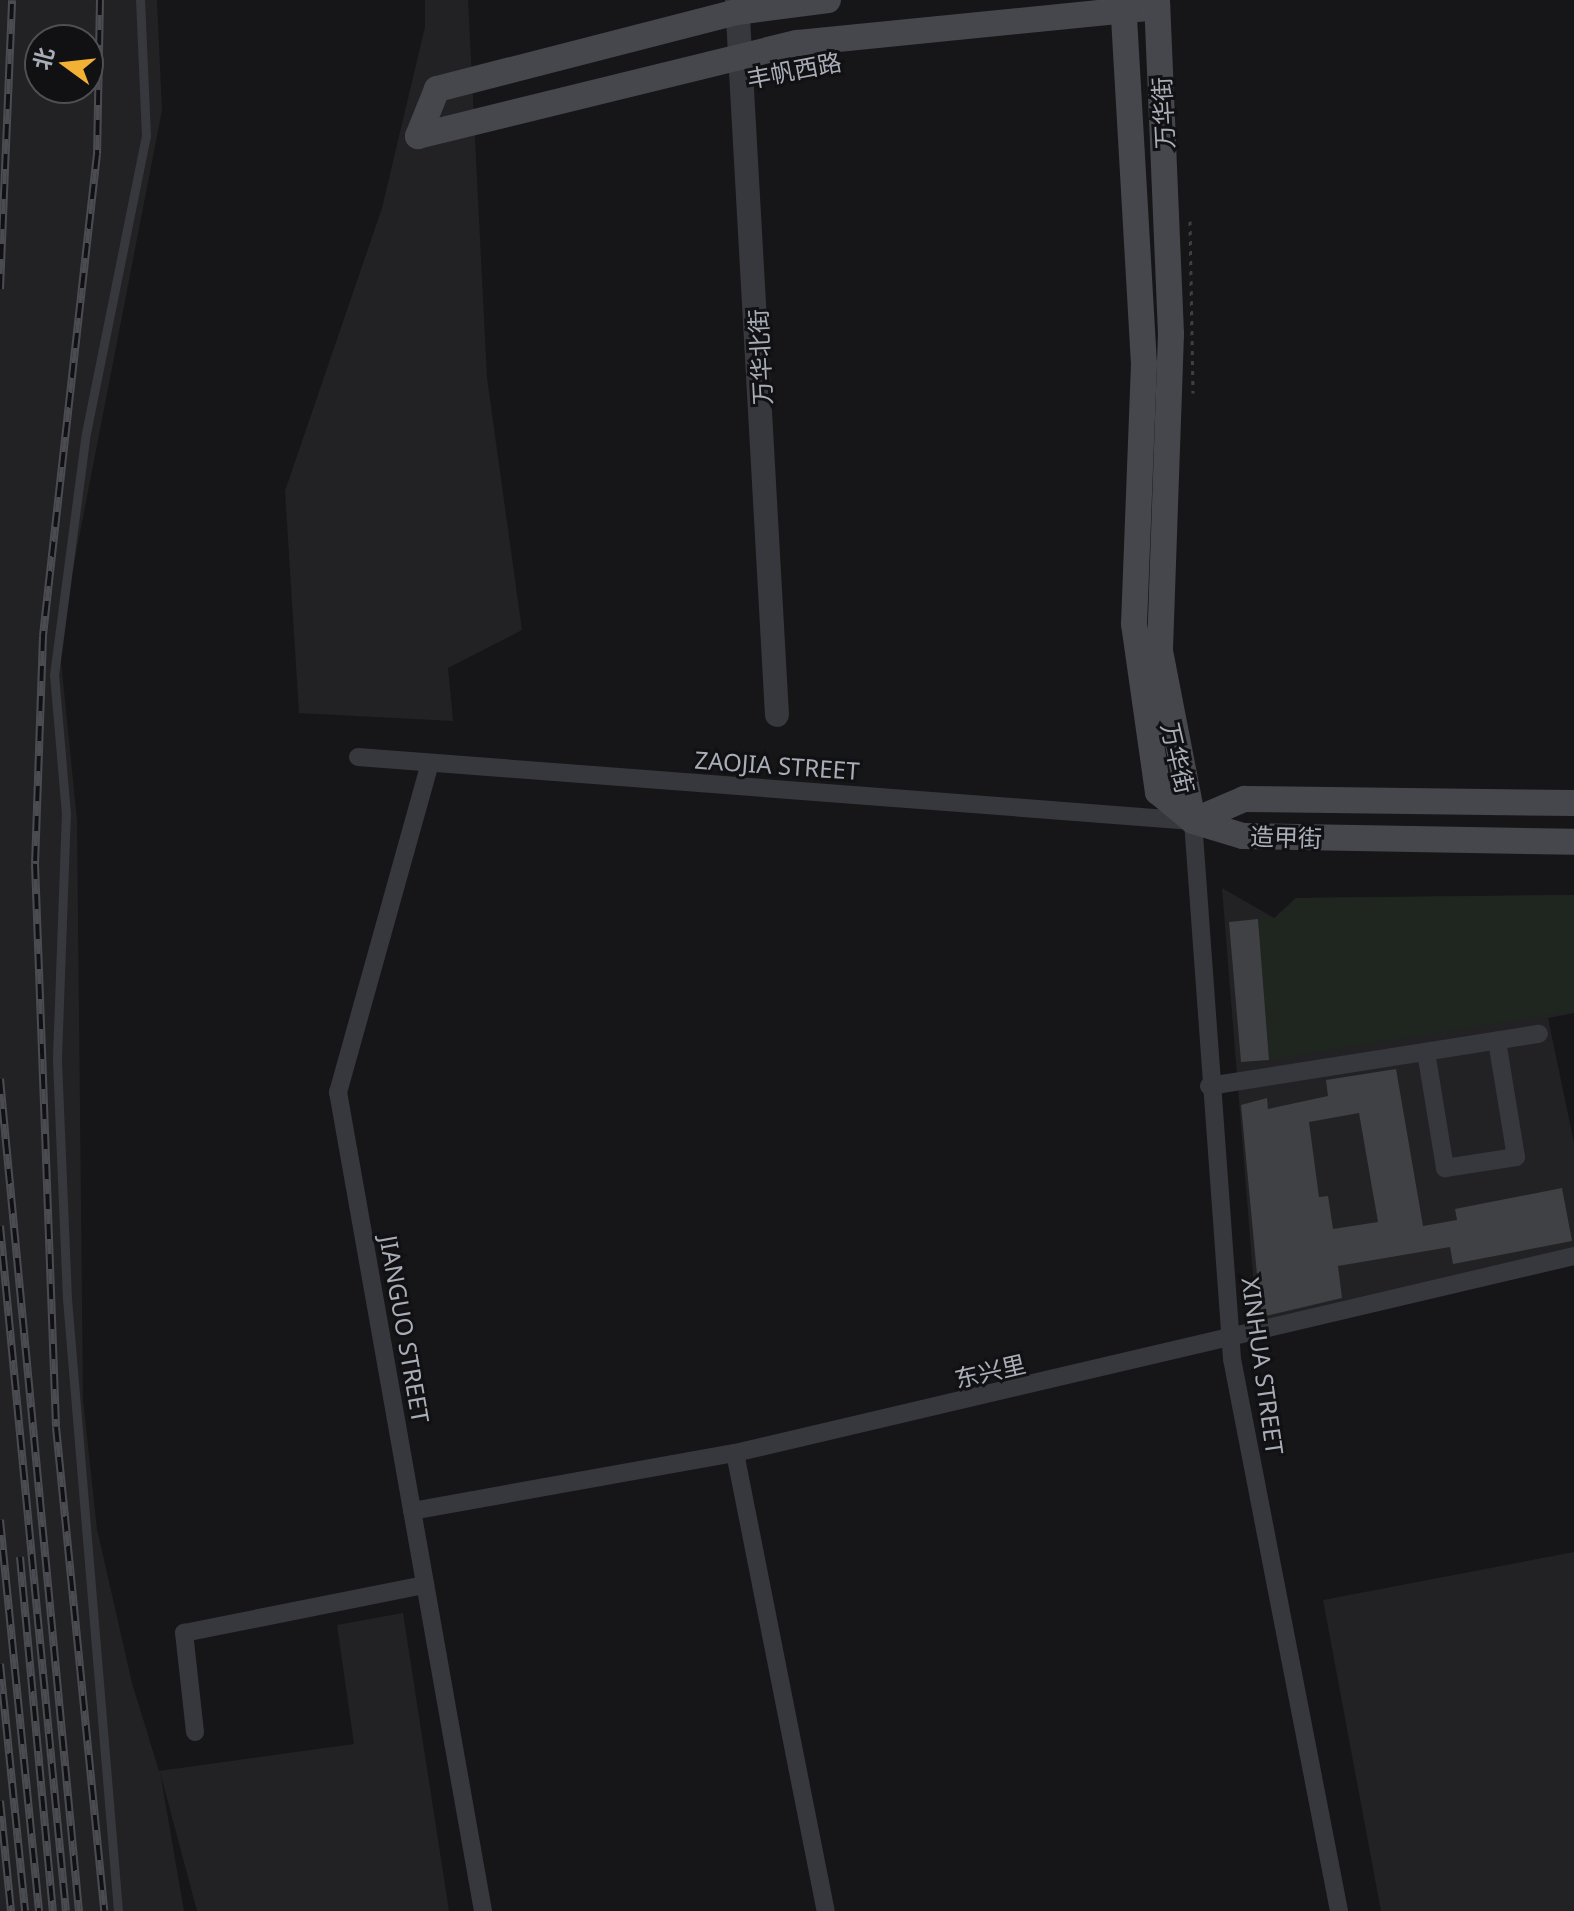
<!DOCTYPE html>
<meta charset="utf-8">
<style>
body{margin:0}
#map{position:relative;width:1574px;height:1911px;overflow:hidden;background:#161618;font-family:"Noto Sans","Noto Sans SC",sans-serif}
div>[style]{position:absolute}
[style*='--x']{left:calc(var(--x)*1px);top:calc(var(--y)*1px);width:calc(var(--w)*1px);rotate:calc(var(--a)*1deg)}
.built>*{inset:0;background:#222225}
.green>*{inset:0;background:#1e261f}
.building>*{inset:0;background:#404145}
.path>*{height:3px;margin-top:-1.5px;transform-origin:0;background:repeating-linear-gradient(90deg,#3d3f44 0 4px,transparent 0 10px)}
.service>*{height:9px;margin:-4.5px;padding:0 4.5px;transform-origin:4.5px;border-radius:4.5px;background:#37383d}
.minor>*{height:18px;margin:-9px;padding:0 9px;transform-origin:9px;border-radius:9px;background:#37383d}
.tertiary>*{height:24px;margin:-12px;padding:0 12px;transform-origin:12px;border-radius:12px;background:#37383d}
.secondary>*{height:26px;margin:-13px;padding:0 13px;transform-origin:13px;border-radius:13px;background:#45474d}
.rail>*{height:8px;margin-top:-4px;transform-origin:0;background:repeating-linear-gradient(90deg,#111113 0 15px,#4a4c52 0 30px);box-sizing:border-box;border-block:2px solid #4a4c52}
span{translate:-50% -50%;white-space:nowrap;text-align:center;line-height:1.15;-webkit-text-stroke:6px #111113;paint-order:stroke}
.street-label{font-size:24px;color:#a8adb8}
.north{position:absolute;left:24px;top:24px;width:80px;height:80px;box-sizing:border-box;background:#111113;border:2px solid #4d4f55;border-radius:50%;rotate:285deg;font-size:22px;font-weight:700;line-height:32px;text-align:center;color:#a8adb8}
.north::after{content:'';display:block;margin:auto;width:28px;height:36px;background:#f2b134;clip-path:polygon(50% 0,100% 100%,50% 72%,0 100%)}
</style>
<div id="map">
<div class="built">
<div style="clip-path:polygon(evenodd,0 0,157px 0,162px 110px,59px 641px,77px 820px,83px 1400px,97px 1529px,132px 1683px,159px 1771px,354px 1744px,337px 1625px,403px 1613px,449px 1911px,197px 1911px,160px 1772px,184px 1911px,0 1911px,0 0,40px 40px,88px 40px,88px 88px,40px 88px,40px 40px)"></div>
<div style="clip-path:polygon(425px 0,468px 0,487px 378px,522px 630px,448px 668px,453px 721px,299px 713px,285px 491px,382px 208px,425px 27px)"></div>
<div style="clip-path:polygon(1222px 888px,1274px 918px,1296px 898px,1574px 895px,1574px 1013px,1548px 1018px,1574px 1143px,1574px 1249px,1257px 1325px)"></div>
<div style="clip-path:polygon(1574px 1552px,1574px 1911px,1381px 1911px,1323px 1600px)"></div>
</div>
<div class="green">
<div style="clip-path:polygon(1574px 895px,1574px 1011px,1269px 1060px,1258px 919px,1275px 918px,1296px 898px)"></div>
</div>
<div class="building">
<div style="clip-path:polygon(1258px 919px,1269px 1060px,1241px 1062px,1229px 922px)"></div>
<div style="clip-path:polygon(evenodd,1396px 1069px,1423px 1226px,1457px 1220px,1455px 1209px,1562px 1188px,1572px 1241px,1453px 1264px,1450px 1247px,1338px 1266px,1342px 1298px,1261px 1317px,1241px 1105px,1267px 1098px,1268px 1109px,1328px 1096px,1326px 1080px,1396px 1069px,1359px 1113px,1378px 1222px,1333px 1229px,1328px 1196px,1319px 1197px,1309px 1122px,1359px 1113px)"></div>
</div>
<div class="path">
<div style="--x:1190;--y:221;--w:172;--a:89"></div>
</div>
<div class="service">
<div style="--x:118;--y:1911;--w:614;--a:-94.76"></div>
<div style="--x:67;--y:1299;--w:242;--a:-92.4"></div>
<div style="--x:57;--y:1057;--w:243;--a:-87.9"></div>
<div style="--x:66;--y:814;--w:140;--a:-94.9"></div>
<div style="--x:54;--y:675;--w:244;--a:-82.5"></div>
<div style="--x:86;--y:433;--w:303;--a:-78.6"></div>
<div style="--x:146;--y:136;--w:136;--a:-92.5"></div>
</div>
<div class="minor">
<div style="--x:358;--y:757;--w:837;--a:4.38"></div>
<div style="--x:1193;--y:821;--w:539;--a:85.85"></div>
<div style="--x:1232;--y:1359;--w:562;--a:79.03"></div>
<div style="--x:430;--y:763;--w:342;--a:105.6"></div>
<div style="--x:338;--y:1092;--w:832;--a:79.96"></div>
<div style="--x:1426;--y:1052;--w:118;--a:80.7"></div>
<div style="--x:1445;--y:1168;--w:72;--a:-8.8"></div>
<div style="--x:1516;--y:1157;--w:118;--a:-99.3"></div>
<div style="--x:1209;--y:1086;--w:334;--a:-9"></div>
<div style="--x:735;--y:1453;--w:467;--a:78.8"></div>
<div style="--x:412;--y:1511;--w:328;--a:-10.2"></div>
<div style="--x:735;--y:1453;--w:862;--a:-13.21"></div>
<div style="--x:195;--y:1732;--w:100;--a:-96.3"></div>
<div style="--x:184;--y:1633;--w:246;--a:-11.3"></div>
</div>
<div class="tertiary">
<div style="--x:737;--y:0;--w:716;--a:86.8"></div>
</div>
<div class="secondary">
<div style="--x:828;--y:0;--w:92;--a:172.5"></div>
<div style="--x:737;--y:12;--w:310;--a:165.6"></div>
<div style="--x:437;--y:89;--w:51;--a:112"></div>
<div style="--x:418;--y:136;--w:391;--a:-13.8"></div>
<div style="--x:798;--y:43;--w:361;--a:-5.7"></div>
<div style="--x:1123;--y:0;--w:365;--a:86.7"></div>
<div style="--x:1144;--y:364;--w:260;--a:92.2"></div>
<div style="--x:1134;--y:624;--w:170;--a:81.9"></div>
<div style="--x:1158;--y:792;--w:45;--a:39.6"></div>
<div style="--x:1193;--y:821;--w:52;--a:16.7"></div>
<div style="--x:1243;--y:836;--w:331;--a:1"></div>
<div style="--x:1157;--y:0;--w:334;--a:87.6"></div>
<div style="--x:1171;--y:334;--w:317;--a:92"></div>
<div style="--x:1160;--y:651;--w:173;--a:79"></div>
<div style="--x:1193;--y:821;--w:56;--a:-23.3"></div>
<div style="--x:1244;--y:799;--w:330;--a:0.7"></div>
</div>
<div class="rail">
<div style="--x:100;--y:0;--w:154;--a:91.1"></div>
<div style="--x:97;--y:154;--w:485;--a:96.4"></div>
<div style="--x:43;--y:636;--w:228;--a:92"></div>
<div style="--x:35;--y:864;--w:563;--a:87.86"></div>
<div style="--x:56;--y:1427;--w:486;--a:84.3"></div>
<div style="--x:0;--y:289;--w:289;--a:-87.6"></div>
<div style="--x:0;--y:1079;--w:836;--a:84.58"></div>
<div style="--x:0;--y:1226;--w:688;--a:84.5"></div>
<div style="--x:0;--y:1520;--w:393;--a:84.3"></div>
<div style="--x:20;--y:1557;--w:356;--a:84.7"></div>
<div style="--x:0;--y:1664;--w:248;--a:84.2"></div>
<div style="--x:0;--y:1801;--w:111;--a:84.3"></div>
</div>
<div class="street-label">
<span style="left:794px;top:70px;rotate:-11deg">丰帆西路</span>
<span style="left:1163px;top:113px;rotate:-93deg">万华街</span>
<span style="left:760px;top:357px;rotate:-93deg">万华北街</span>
<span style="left:1178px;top:758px;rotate:77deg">万华街</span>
<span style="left:777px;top:765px;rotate:4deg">ZAOJIA STREET</span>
<span style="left:1286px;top:837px;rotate:2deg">造甲街</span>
<span style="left:405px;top:1329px;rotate:80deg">JIANGUO STREET</span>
<span style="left:1263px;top:1366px;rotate:82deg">XINHUA STREET</span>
<span style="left:990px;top:1371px;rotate:-13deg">东兴里</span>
</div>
<div class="north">北</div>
</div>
